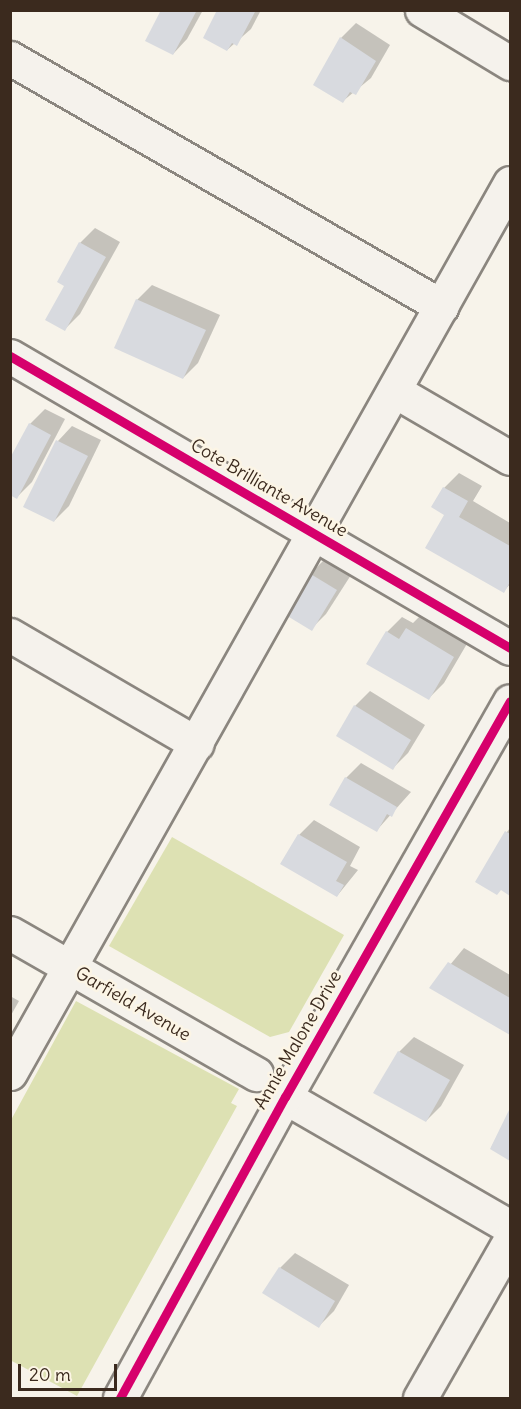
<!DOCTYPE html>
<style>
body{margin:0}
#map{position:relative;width:521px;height:1409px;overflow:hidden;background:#f7f3ea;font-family:Delius,sans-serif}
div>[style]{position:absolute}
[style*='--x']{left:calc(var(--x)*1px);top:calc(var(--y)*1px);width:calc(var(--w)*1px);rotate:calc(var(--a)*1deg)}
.green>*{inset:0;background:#dde1b3}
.shadow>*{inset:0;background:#0003}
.building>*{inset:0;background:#d8dadf}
.roads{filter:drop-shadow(2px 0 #8b867f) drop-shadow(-2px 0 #8b867f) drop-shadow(0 2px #8b867f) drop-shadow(0 -2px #8b867f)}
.minor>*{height:33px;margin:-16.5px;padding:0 16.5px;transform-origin:16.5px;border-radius:16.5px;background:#f5f2ec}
.cycleway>*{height:9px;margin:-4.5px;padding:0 4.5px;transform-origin:4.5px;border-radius:4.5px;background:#d6006c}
span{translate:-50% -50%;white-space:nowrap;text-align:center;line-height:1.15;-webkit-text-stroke:5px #fcf5e5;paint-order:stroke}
.street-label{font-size:18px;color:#3b2a1e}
.frame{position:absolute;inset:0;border:12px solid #3b2a1e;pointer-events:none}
.scale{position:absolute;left:18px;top:1364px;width:99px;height:27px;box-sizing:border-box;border:3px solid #3b2a1e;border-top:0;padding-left:8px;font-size:18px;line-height:21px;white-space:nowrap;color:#3b2a1e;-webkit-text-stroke:4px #fcf5e5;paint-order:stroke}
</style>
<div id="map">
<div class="green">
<div style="clip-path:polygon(172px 837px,344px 935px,289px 1032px,270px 1037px,109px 946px)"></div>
<div style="clip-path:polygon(76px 1001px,239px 1089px,231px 1103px,237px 1106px,77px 1396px,10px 1360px,11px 1120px)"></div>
</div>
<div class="shadow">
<div style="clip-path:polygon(163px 10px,203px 10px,187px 39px,173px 54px)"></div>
<div style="clip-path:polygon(219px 10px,261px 10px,251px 29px,227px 50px)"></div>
<div style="clip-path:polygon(356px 23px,390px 45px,371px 78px,343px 101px,315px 84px,341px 38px)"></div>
<div style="clip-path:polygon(95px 228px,120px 242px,80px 314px,65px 329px,66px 285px,80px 243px)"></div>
<div style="clip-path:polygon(152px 285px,220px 315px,198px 363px,183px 378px,116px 347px,137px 300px)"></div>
<div style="clip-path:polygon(45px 409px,65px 419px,32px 482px,17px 497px,30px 424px)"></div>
<div style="clip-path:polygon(72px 426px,101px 440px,69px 506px,54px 521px,58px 441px)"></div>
<div style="clip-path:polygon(459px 473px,482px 486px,473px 501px,510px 523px,510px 584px,504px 591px,446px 514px,444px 488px)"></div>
<div style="clip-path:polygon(325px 559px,351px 575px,326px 614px,311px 629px,310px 574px)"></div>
<div style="clip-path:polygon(422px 614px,468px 642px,444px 683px,429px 698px,369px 663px,387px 632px,402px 617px,413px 623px)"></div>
<div style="clip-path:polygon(370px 691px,425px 725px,408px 753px,393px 768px,355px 706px)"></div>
<div style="clip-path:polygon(361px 763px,411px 792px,377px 830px,346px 778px)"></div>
<div style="clip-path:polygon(314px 820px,360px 847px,350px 866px,358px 870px,337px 896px,299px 835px)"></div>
<div style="clip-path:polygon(510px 828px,510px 894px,501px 889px,507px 832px)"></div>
<div style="clip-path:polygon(464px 948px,510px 975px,510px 1033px,431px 988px)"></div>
<div style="clip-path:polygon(10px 996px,19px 1001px,10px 1017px)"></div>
<div style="clip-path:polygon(414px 1037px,464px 1065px,441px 1106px,426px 1121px,399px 1052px)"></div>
<div style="clip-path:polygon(510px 1111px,510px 1159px,491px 1148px)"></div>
<div style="clip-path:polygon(295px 1253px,349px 1285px,334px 1311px,319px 1326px,280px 1268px)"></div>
</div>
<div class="building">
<div style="clip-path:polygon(161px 10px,197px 10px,173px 55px,145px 41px)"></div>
<div style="clip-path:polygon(217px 10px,256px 10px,237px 46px,232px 43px,227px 51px,203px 38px)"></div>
<div style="clip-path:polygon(340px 37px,376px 61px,356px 95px,350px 92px,343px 103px,313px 85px)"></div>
<div style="clip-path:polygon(79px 242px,106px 257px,65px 331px,45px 320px,64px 286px,57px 282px)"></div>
<div style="clip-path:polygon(136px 299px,206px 330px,183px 379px,114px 348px)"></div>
<div style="clip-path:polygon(29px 423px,51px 435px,17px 499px,10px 495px,10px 458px)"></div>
<div style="clip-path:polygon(56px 440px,88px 456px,54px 522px,23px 507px)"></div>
<div style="clip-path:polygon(443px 487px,468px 501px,459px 517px,510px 546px,510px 582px,504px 593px,425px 548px,444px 515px,431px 507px)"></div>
<div style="clip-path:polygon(309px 573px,337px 590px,312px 631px,284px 614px)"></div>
<div style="clip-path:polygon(406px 628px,454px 657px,429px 700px,366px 664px,386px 631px,399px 639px)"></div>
<div style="clip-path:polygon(354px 705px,411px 740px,393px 770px,336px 736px)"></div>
<div style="clip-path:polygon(345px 777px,397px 807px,392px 817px,387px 814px,377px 832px,329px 805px)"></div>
<div style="clip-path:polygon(505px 831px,510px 834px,510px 896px,501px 890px,497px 895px,475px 882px)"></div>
<div style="clip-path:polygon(298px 834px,347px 862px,336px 881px,344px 885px,337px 897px,280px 864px)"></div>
<div style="clip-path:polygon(448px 962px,510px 998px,510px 1035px,429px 988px)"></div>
<div style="clip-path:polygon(398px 1051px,450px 1080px,426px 1122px,373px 1093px)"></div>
<div style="clip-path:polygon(510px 1108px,510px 1161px,490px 1149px)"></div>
<div style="clip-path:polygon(279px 1267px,335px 1301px,319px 1328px,262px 1293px)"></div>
</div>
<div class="roads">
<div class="minor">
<div style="--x:422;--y:10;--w:103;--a:31.1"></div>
<div style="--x:10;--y:58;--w:498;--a:29.9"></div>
<div style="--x:10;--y:356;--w:579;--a:30.28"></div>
<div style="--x:395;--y:391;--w:133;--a:30.2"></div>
<div style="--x:10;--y:635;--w:216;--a:30.2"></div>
<div style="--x:10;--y:933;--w:284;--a:29.8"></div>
<div style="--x:10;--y:1073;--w:1021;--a:-60.67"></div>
<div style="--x:285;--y:1097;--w:260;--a:30"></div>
<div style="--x:120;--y:1398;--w:343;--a:-61.3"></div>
<div style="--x:285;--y:1097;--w:455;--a:-60.4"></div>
<div style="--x:420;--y:1398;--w:182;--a:-60.3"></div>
</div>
</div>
<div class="cycleway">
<div style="--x:10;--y:356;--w:579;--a:30.28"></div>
<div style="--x:120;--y:1398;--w:343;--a:-61.3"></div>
<div style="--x:285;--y:1097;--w:455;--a:-60.4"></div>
</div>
<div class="street-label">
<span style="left:269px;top:488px;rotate:30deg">Cote Brilliante Avenue</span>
<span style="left:133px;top:1004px;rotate:30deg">Garfield Avenue</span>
<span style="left:298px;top:1040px;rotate:-60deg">Annie Malone Drive</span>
</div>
<div class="frame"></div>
<div class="scale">20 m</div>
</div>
